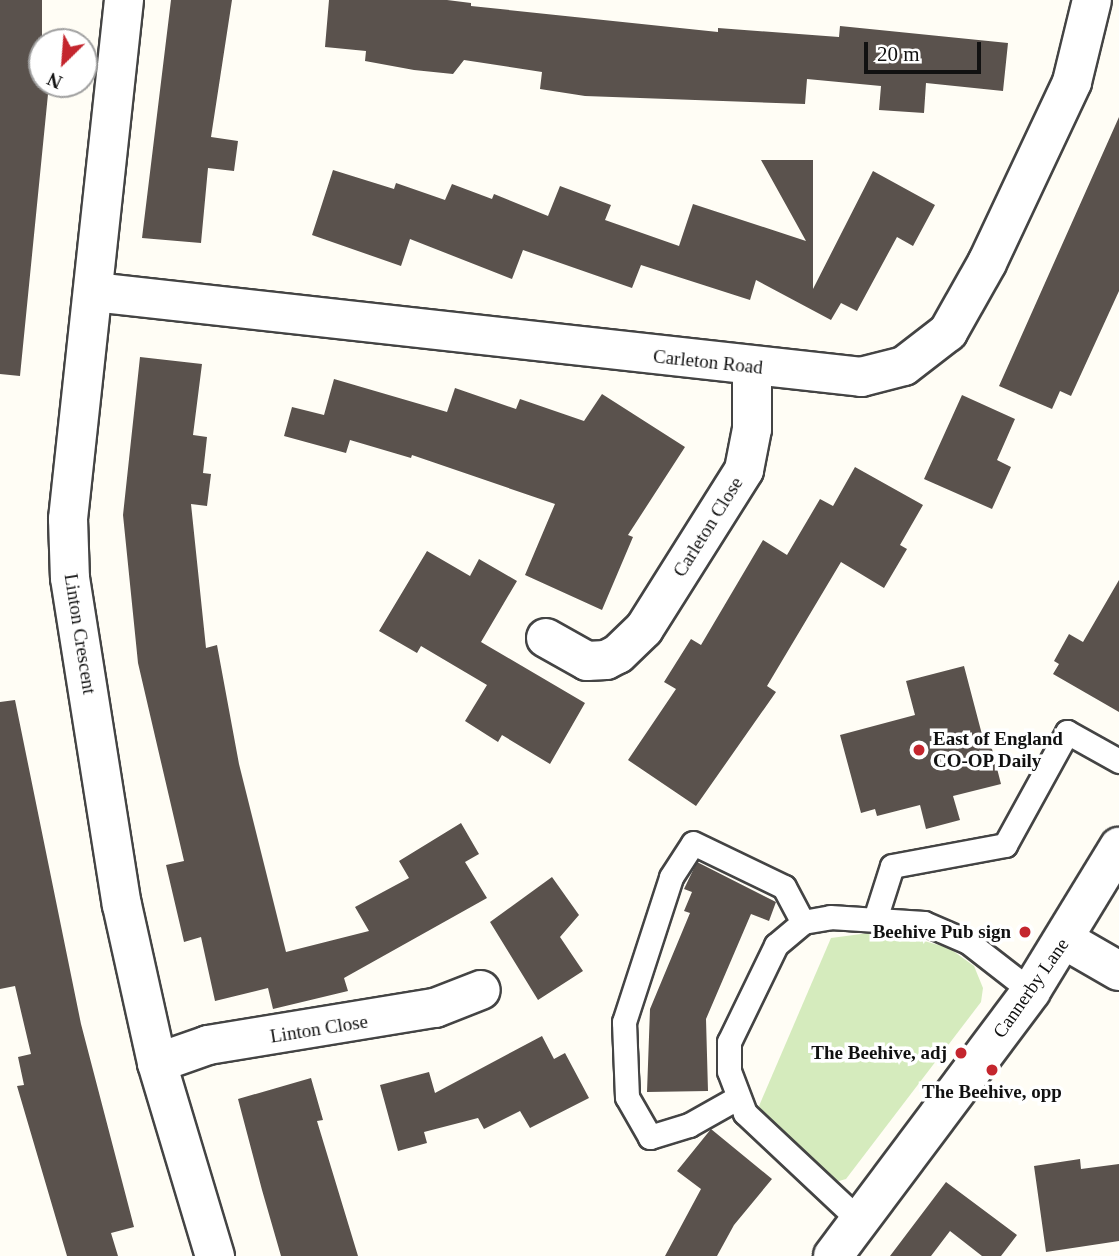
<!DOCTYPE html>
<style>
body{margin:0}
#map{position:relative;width:1119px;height:1256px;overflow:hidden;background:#fffdf5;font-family:Georgia,serif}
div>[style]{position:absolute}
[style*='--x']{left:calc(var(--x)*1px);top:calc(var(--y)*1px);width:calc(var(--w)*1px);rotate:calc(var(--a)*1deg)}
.green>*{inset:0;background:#d5ebbd}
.building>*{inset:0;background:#5a524d}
.roads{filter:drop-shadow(2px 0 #444) drop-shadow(-2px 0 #444) drop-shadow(0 2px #444) drop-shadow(0 -2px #444)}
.lane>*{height:23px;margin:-11.5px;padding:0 11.5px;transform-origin:11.5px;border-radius:11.5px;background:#fff}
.street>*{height:38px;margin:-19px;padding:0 19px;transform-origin:19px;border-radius:19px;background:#fff}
.dots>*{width:19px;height:19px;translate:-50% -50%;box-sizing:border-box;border:4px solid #fff;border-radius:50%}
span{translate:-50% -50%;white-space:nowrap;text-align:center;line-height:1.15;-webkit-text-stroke:7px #fff;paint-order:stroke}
.street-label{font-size:19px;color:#111}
.poi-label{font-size:19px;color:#111;font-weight:700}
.left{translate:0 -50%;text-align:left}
.right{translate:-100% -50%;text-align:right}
.north{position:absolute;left:28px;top:28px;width:70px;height:70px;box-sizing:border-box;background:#fff;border:2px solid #a0a0a0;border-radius:50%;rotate:205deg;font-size:19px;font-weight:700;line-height:28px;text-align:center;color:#111}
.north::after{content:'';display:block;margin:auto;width:24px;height:32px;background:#c4262e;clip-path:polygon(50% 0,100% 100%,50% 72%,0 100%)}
.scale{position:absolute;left:864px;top:42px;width:117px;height:32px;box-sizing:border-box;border:4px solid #111;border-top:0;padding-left:9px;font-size:21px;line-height:24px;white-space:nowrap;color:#111;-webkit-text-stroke:5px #fff;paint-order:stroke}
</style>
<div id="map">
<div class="green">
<div style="clip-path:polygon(869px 933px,910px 937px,949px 948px,974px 966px,983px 988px,981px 1002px,846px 1179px,839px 1181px,815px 1169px,773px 1128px,759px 1106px,831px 938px)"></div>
</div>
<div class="building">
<div style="clip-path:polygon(0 0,42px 0,42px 84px,49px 84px,20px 376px,0 374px)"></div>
<div style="clip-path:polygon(171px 0,232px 0,211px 137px,238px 141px,234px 171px,208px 168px,201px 243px,142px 238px)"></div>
<div style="clip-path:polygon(329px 0,447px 0,471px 3px,471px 6px,718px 32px,718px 28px,839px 37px,840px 26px,1008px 43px,1003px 91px,926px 83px,924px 113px,879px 110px,881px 86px,807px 79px,805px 104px,585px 96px,540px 89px,542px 72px,464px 60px,453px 74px,414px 70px,365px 61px,366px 51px,325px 47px)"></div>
<div style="clip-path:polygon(1119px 117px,1119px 291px,1071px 396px,1060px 391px,1052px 409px,999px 386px)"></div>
<div style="clip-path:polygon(761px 160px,813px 160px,813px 289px,873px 171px,935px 205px,913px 246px,897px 237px,857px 311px,841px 303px,831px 320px,756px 280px,750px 300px,641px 265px,632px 288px,523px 250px,512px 279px,410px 239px,401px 266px,312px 235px,333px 170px,394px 189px,396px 183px,445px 200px,452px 184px,492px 199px,494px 194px,548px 216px,560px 186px,611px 205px,605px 220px,679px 246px,693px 204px,806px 241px)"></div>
<div style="clip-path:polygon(140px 357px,202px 364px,193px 435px,207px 437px,203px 473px,211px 474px,207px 506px,191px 504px,206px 648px,217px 645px,239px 764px,286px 952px,369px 931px,355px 907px,409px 878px,399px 861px,461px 823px,479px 854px,465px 862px,487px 898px,344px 978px,348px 991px,273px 1009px,268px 988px,215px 1001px,201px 937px,184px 942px,166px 865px,184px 861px,138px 663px,123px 515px)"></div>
<div style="clip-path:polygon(334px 379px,447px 412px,455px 388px,516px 409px,520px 399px,584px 421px,602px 394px,685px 447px,628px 535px,633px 537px,602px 610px,525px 575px,555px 504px,412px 455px,411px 458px,350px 440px,346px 453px,284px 436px,292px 407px,324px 415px)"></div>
<div style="clip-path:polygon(962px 395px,1015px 419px,997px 460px,1011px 467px,992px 509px,924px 479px)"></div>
<div style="clip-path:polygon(855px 467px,923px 505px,900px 545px,907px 549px,884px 588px,841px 562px,767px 686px,776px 692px,696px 806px,628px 760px,676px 689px,664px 682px,691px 639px,701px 645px,763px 540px,787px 555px,820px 499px,833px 506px)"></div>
<div style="clip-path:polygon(427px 551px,470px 576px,479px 559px,517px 581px,481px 642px,585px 703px,550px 764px,502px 735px,498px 742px,465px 721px,487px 685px,421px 646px,417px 653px,379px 631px)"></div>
<div style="clip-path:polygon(1119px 580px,1119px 712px,1053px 674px,1059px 664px,1054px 661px,1069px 634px,1083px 642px)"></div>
<div style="clip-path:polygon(964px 666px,985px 746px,991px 745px,1001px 784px,953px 796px,960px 820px,926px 829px,920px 805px,877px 816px,875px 809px,861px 813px,840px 735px,915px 715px,906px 681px)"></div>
<div style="clip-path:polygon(15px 700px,81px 1024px,134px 1227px,111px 1233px,118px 1256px,67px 1256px,17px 1086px,24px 1085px,18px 1057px,31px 1054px,15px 986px,0 989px,0 702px)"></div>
<div style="clip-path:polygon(697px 862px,776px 902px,769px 921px,751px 914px,706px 1019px,708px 1091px,647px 1092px,650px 1009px,690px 913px,684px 911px,692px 892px,684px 889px)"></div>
<div style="clip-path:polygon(552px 877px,579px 915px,560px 937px,583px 971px,538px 1000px,490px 922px)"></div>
<div style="clip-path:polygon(542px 1036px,554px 1059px,565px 1053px,589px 1098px,530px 1128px,520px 1111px,484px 1129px,478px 1118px,424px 1132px,427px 1143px,398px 1151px,380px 1085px,429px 1072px,435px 1093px)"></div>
<div style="clip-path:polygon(311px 1078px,323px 1120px,317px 1121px,358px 1256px,281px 1256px,262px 1190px,238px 1099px)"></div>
<div style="clip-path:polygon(711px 1129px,772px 1179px,734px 1225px,717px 1256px,665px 1256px,701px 1189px,677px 1171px)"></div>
<div style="clip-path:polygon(1080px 1159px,1081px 1169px,1119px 1164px,1119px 1241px,1046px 1252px,1034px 1166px)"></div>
<div style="clip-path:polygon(946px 1182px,1017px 1235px,1001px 1256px,982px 1256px,950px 1231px,931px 1256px,890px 1256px)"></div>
</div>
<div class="roads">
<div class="lane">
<div style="--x:876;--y:916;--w:52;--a:-72.3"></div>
<div style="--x:892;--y:866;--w:115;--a:-10.5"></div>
<div style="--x:1005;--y:845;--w:129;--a:-61.2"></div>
<div style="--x:1067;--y:732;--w:60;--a:29.1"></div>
<div style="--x:737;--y:1098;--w:55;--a:150.6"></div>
<div style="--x:689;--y:1125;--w:41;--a:162.9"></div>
<div style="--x:650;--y:1137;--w:46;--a:-119.9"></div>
<div style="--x:627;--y:1097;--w:75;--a:-92.3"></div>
<div style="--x:624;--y:1022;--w:152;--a:-72"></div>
<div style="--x:671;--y:877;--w:40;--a:-57.1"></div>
<div style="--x:693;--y:843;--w:101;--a:25.8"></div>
<div style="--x:784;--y:887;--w:40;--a:62"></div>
<div style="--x:860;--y:1221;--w:158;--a:-136.8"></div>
<div style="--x:745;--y:1113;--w:45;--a:-110.9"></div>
<div style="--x:729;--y:1071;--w:29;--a:-90"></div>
<div style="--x:729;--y:1042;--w:108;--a:-64.1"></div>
<div style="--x:776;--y:945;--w:35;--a:-40"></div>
<div style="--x:803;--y:922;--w:27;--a:-10"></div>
<div style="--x:830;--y:917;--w:94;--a:3.7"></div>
<div style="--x:924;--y:923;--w:48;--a:23.4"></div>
<div style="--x:968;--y:942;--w:80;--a:37.9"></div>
</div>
<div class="street">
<div style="--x:124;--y:0;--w:522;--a:96.16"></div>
<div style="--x:68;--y:519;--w:59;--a:88.1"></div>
<div style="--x:70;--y:578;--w:331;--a:81"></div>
<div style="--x:122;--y:905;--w:162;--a:77.5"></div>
<div style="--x:157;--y:1063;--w:202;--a:73.3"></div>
<div style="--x:94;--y:292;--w:772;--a:6.32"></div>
<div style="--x:861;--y:377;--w:44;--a:-14.3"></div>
<div style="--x:904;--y:366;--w:56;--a:-37.7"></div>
<div style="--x:948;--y:332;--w:79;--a:-60.5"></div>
<div style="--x:987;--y:263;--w:200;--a:-64.8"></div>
<div style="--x:1072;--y:82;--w:84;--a:-76.3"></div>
<div style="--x:546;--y:638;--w:47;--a:29.3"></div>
<div style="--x:587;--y:661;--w:19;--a:-3"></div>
<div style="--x:606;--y:660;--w:13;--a:-27"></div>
<div style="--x:618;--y:654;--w:36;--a:-44"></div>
<div style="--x:644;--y:629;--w:188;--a:-57.8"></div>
<div style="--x:744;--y:470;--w:42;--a:-79"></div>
<div style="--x:752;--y:429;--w:62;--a:-90"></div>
<div style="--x:1065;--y:940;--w:62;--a:29.9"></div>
<div style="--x:157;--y:1063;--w:54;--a:-19.4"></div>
<div style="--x:208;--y:1045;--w:230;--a:-9.3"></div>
<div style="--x:435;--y:1008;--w:49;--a:-21.4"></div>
<div style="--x:833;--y:1256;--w:331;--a:-53.2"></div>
<div style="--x:1031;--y:991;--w:169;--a:-58.6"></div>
</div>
</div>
<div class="dots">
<div style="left:919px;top:750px;background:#c4262e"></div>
<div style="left:1025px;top:932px;background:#c4262e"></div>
<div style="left:961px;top:1053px;background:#c4262e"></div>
<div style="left:992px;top:1070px;background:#c4262e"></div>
</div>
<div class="street-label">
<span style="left:708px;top:362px;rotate:6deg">Carleton Road</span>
<span style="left:708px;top:527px;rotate:-58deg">Carleton Close</span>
<span style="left:80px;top:634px;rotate:81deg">Linton Crescent</span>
<span style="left:1031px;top:988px;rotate:-55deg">Cannerby Lane</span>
<span style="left:319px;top:1029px;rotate:-9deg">Linton Close</span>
</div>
<div class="poi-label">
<span class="left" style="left:933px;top:750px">East of England<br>CO-OP Daily</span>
<span class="right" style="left:1011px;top:932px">Beehive Pub sign</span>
<span class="right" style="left:947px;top:1053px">The Beehive, adj</span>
<span style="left:992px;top:1092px">The Beehive, opp</span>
</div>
<div class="north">N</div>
<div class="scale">20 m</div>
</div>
